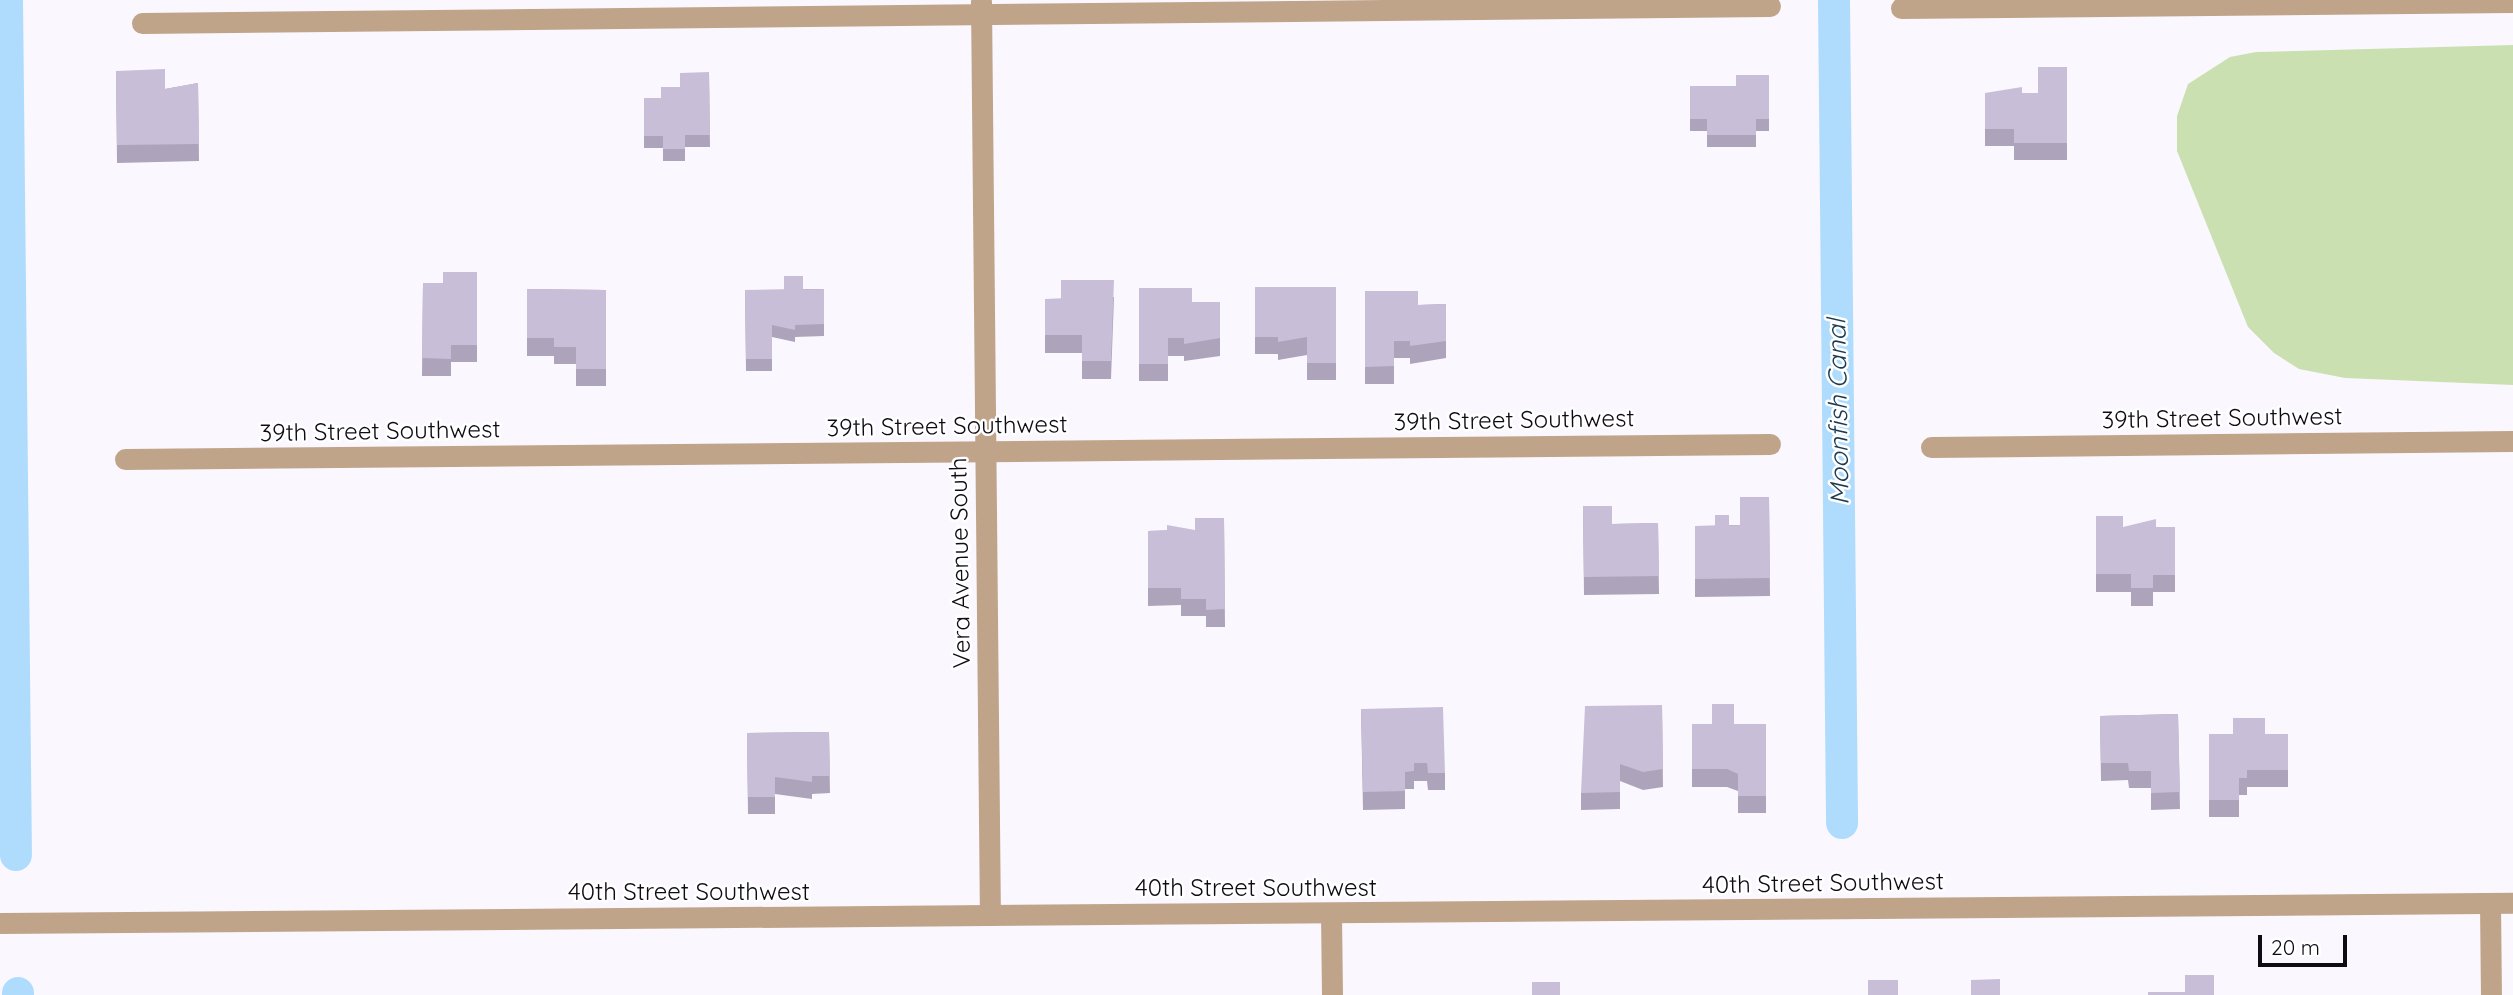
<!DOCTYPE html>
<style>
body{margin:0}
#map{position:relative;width:2513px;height:995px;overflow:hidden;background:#faf8fe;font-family:Quicksand,sans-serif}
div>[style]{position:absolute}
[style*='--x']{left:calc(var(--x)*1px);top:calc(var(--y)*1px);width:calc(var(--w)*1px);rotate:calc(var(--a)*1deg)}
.green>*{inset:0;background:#cbe0b1}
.canal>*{height:32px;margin:-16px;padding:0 16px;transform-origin:16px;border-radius:16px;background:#afdcfd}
.street>*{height:21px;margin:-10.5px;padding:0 10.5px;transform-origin:10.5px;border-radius:10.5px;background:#c0a48a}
.wall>*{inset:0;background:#ada3ba}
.building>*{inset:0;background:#c9bed8}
span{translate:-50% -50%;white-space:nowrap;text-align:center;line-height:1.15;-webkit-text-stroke:5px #fff;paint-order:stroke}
.street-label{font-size:24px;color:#0e0b14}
.water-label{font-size:26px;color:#193a50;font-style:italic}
.scale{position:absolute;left:2258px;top:935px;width:89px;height:32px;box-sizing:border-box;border:4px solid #0e0b14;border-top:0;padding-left:9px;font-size:21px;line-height:24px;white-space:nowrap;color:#0e0b14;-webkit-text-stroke:5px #fff;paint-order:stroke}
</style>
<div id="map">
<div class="green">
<div style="clip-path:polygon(2513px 45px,2513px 385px,2345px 378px,2299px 369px,2274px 353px,2248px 327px,2177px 151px,2177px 116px,2188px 84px,2230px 57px,2256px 52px)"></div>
</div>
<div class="canal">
<div style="--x:7;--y:0;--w:855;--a:89.4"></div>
<div style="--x:1834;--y:0;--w:823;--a:89.44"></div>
<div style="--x:18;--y:993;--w:2;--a:90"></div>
</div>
<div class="street">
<div style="--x:981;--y:2;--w:913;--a:89.44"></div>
<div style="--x:1901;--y:8;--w:612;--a:-0.56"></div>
<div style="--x:142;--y:23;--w:1628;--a:-0.6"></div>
<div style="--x:1931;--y:447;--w:582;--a:-0.59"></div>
<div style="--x:125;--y:459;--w:1645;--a:-0.52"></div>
<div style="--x:2490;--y:903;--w:92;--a:89.4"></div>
<div style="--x:1331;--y:914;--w:81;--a:89.3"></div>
<div style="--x:0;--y:923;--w:2513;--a:-0.46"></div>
</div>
<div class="wall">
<div style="clip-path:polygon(2067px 67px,2067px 160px,2014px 160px,2014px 146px,1985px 146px,1985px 93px,2038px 93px)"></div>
<div style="clip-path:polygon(116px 71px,165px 89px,198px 83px,199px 161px,117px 163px)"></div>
<div style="clip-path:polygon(709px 72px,710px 147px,685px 147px,685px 161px,663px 161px,663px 148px,644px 148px,644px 98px,661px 98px,680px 87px)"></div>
<div style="clip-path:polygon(1769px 75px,1769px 131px,1756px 131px,1756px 147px,1707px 147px,1707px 131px,1690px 131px,1690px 86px,1736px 86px)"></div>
<div style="clip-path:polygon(477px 272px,477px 362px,451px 362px,451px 376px,422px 376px,423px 283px,443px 283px)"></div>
<div style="clip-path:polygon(1255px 287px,1336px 287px,1336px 380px,1307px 380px,1307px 355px,1278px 360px,1278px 354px,1255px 354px)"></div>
<div style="clip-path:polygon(1139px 288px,1192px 302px,1220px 302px,1220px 356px,1184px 361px,1184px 356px,1168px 356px,1168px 381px,1139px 381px)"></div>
<div style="clip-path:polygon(527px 289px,606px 290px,606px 386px,576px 386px,576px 364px,554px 364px,554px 356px,527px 356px)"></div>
<div style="clip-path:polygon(824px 289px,824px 336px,795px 337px,795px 342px,772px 337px,772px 371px,746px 371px,745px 290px)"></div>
<div style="clip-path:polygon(1365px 291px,1418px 305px,1446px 304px,1446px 358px,1410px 364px,1410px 358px,1394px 358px,1394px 384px,1365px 384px)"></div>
<div style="clip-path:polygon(1114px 297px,1111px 379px,1082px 379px,1082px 353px,1045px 353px,1045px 299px)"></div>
<div style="clip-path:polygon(1769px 497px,1770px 596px,1695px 597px,1695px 526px,1740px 525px)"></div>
<div style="clip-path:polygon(1583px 506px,1612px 524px,1658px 523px,1659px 594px,1584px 595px)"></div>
<div style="clip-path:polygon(2096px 516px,2123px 527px,2175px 527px,2175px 592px,2153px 592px,2153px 606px,2131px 606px,2131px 592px,2096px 592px)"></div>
<div style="clip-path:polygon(1224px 518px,1225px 627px,1206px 627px,1206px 616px,1181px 616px,1181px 605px,1148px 606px,1148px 531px,1195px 530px)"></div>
<div style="clip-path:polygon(1662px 705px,1663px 787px,1643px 790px,1620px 781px,1620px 809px,1581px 810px,1581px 793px)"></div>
<div style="clip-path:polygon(1361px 709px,1445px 773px,1445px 790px,1428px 790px,1427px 781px,1414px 781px,1414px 789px,1405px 789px,1405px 809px,1363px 810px)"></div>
<div style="clip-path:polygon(2178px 714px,2180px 809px,2151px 810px,2151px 788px,2129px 788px,2128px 780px,2101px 781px,2100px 716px)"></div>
<div style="clip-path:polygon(1692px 724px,1766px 724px,1766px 813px,1738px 813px,1738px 791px,1727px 787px,1692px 787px)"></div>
<div style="clip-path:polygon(829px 732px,830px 793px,812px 794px,812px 799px,775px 794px,775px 814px,748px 814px,747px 733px)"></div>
<div style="clip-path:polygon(2209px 734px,2288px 734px,2288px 787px,2247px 787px,2247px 795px,2239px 795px,2239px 817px,2209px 817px)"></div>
</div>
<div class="building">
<div style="clip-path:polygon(2038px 67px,2067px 67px,2067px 143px,2014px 143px,2014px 129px,1985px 129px,1985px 93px,2022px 87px,2022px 93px,2038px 93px)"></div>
<div style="clip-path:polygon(165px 69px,165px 89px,198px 83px,199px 144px,117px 145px,116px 71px)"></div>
<div style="clip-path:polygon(709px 72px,710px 135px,685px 135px,685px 149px,663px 149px,663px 136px,644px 136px,644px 98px,661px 98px,661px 87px,680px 87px,680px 73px)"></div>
<div style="clip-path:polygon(1736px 75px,1769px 75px,1769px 119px,1756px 119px,1756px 135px,1707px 135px,1707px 119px,1690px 119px,1690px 86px,1736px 86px)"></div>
<div style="clip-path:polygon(443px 272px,477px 272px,477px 345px,451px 345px,451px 359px,422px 358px,423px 283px,443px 283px)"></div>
<div style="clip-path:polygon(784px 276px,803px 276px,803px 290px,824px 289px,824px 324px,795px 325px,795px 330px,772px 325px,772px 359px,746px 359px,745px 290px,784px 290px)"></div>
<div style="clip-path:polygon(1061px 280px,1114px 280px,1111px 361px,1082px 361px,1082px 335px,1045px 335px,1045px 299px,1061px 299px)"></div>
<div style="clip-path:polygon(1255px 287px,1336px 287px,1336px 363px,1307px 363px,1307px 337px,1278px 342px,1278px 337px,1255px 337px)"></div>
<div style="clip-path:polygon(1139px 288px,1192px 288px,1192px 302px,1220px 302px,1220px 338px,1184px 344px,1184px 338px,1168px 338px,1168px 364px,1139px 364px)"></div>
<div style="clip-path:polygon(527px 289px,606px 290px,606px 369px,576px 369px,576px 347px,554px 347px,554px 338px,527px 338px)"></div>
<div style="clip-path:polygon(1365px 291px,1418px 291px,1418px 305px,1446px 304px,1446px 341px,1410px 346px,1410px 341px,1394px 341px,1394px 366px,1365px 367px)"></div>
<div style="clip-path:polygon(1740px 497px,1769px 497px,1770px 578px,1695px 579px,1695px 526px,1715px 526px,1715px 515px,1729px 515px,1729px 526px,1740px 525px)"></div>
<div style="clip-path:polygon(1583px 506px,1612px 506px,1612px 524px,1658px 523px,1659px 576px,1584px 577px)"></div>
<div style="clip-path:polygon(2096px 516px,2123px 516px,2123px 527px,2156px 519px,2156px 527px,2175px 527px,2175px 575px,2153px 575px,2153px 588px,2131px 588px,2131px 574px,2096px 574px)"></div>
<div style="clip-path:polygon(1195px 518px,1224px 518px,1225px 609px,1206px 610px,1206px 599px,1181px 599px,1181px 588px,1148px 588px,1148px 531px,1167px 530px,1167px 525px,1195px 530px)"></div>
<div style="clip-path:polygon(1712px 704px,1734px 704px,1734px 724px,1766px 724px,1766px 796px,1738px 796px,1738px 774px,1727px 769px,1692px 769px,1692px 724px,1712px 724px)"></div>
<div style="clip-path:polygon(1662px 705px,1663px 769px,1643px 772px,1620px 764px,1620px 792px,1581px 793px,1585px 706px)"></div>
<div style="clip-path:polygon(1443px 707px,1445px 773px,1428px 773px,1427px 763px,1414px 763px,1414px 771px,1405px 772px,1405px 791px,1363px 792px,1361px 709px)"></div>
<div style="clip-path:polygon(2178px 714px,2180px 792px,2151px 793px,2151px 771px,2129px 771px,2128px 763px,2101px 763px,2100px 716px)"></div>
<div style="clip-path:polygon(2233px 718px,2265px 718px,2265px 734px,2288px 734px,2288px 770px,2247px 770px,2247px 778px,2239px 778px,2239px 800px,2209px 800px,2209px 734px,2233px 734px)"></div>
<div style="clip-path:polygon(829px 732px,830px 776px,812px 776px,812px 782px,775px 777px,775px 797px,748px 797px,747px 733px)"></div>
<div style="clip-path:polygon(2185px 975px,2214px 975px,2214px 995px,2148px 995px,2148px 992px,2185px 992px)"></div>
<div style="clip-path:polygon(2000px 979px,2000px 995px,1971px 995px,1971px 980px)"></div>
<div style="clip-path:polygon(1868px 980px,1898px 980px,1898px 995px,1868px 995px)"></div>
<div style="clip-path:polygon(1532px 982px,1560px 982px,1560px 995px,1532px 995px)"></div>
</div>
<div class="street-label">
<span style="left:2222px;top:418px;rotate:-1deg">39th Street Southwest</span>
<span style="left:1514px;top:420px;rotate:-1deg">39th Street Southwest</span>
<span style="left:947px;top:426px;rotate:-1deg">39th Street Southwest</span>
<span style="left:380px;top:431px;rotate:-1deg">39th Street Southwest</span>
<span style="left:960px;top:563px;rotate:-91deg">Vera Avenue South</span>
<span style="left:1823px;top:883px;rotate:-1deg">40th Street Southwest</span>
<span style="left:1256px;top:888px">40th Street Southwest</span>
<span style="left:689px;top:892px">40th Street Southwest</span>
</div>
<div class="water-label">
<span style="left:1838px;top:412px;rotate:-91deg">Moonfish Canal</span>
</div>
<div class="scale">20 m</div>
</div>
